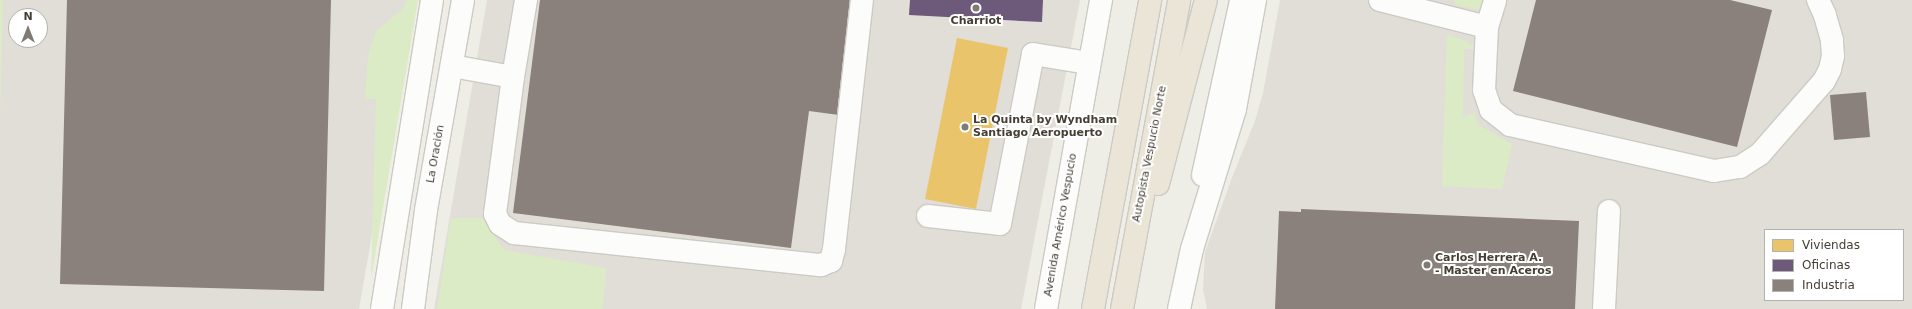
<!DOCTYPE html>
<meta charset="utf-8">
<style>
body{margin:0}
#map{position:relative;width:1912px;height:309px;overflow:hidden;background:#eeede6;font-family:"DejaVu Sans",sans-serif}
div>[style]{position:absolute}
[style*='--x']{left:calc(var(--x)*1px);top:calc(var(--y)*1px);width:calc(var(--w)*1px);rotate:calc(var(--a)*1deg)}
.industrial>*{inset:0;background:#e1ded7}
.green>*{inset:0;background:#dbebc5}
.homes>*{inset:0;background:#e9c46a}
.offices>*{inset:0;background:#6d597a}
.industry>*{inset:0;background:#8a817c}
.roads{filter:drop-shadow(1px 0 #cccac4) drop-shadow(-1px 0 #cccac4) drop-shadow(0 1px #cccac4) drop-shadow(0 -1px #cccac4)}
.minor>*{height:22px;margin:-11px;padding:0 11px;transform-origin:11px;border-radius:11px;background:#fcfcfb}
.highway>*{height:22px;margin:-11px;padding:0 11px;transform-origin:11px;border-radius:11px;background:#ebe5d7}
.dots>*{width:11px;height:11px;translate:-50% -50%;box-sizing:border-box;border:2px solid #fff;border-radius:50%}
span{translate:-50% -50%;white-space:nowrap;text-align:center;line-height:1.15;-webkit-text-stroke:4px #fff;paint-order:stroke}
.poi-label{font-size:11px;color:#443e33;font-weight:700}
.left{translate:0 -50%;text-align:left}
.street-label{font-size:11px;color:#443e33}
.legend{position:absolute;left:1764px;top:229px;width:140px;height:72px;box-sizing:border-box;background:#fff;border:1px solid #b4b2ad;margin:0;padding:5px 7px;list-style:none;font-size:12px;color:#443e33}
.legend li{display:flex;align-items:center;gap:8px;height:20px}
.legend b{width:20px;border:1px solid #b4b2ad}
.north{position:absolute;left:8px;top:8px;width:40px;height:40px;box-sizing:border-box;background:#fff;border:1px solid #b4b2ad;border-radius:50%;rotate:0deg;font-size:11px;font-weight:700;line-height:16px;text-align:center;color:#443e33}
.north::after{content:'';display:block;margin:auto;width:14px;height:18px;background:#807b72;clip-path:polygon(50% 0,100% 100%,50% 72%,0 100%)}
</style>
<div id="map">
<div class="industrial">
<div style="clip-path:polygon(evenodd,0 0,413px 0,359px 309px,0 309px,0 0,16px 16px,40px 16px,40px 40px,16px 40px,16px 16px)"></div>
<div style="clip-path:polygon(487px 0,1080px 0,1021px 309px,434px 309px)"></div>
<div style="clip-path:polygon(evenodd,1280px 0,1912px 0,1912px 309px,1207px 309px,1203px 289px,1205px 252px,1233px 175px,1255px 121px,1263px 93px,1280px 0,1765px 230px,1903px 230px,1903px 300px,1765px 300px,1765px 230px)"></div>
</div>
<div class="green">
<div style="clip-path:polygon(0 0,3px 0,0 117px)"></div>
<div style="clip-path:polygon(407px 0,418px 0,371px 279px,376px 99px,365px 99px,368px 57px,376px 31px,404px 8px)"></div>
<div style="clip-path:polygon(1455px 0,1486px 0,1482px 10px,1454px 5px)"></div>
<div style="clip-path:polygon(1447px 35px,1466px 41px,1475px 49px,1464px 49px,1463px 117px,1475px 113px,1477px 124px,1512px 144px,1502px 189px,1442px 186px)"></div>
<div style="clip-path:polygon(451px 218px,483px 218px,504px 250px,606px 268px,603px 309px,437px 309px)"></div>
</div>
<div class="homes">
<div style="clip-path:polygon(957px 38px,1008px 48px,976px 209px,925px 199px)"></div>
</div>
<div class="offices">
<div style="clip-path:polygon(910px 0,1043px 0,1042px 22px,909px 15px)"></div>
</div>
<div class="industry">
<div style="clip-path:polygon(67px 0,331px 0,324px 291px,60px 284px)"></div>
<div style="clip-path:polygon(540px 0,854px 0,839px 115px,809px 111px,791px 248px,513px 213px)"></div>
<div style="clip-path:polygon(1536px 0,1730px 0,1772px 10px,1737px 147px,1513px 91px)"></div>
<div style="clip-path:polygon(1866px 92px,1870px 137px,1834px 140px,1830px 95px)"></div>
<div style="clip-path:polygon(1301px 209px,1579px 221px,1575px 309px,1275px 309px,1279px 211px,1301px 212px)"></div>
</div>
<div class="roads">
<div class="minor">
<div style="--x:1380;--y:0;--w:110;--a:14.2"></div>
<div style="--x:1487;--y:27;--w:63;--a:92.7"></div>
<div style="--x:1484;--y:90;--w:21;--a:71"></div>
<div style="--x:1491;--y:110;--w:24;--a:38"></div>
<div style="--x:1510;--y:125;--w:209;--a:12.7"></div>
<div style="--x:1714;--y:171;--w:26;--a:-9"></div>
<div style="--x:1740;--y:167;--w:24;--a:-33"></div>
<div style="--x:1760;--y:154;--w:97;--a:-48.8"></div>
<div style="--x:1824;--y:81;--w:13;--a:-63"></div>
<div style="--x:1830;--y:69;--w:13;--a:-77"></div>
<div style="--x:1833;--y:56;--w:16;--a:-94"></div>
<div style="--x:1832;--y:40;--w:26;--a:-106"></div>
<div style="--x:1825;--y:15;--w:17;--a:-115"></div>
<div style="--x:1487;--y:27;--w:28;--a:-73"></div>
<div style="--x:452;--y:66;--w:62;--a:10.2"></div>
<div style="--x:513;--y:77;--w:138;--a:97.5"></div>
<div style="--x:495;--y:214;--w:11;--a:63"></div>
<div style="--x:500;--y:224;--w:17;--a:33"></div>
<div style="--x:514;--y:233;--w:309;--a:6"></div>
<div style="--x:821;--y:265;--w:11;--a:-22"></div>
<div style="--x:831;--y:261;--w:12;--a:-76"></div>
<div style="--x:834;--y:249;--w:251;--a:-83.6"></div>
<div style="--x:513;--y:77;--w:78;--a:-80.4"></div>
<div style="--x:1203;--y:175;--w:179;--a:-77.7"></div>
<div style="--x:928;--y:216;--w:72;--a:6.3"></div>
<div style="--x:1000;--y:224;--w:173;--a:-79"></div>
<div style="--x:1033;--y:54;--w:57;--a:9.1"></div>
<div style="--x:382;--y:309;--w:313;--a:-80.8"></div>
<div style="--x:413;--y:309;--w:100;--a:-82.5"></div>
<div style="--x:426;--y:210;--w:213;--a:-80"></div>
<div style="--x:1046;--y:309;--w:314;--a:-79.9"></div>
<div style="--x:1179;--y:309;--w:61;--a:-77.8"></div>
<div style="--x:1192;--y:249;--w:146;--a:-72.9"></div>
<div style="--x:1235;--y:109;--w:111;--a:-79.6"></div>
<div style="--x:1604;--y:309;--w:98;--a:-87.1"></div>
</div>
<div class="highway">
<div style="--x:1158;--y:184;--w:190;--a:-75.4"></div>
<div style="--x:1093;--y:309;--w:314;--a:-79.5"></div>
<div style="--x:1122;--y:309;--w:314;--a:-79.5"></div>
</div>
</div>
<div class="dots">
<div style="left:976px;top:8px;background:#807b72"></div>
<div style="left:965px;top:127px;background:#807b72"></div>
<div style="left:1427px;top:265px;background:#807b72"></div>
</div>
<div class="poi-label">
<span style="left:976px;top:21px">Charriot</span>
<span class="left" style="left:973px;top:127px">La Quinta by Wyndham<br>Santiago Aeropuerto</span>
<span class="left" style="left:1435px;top:265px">Carlos Herrera A.<br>- Master en Aceros</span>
</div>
<div class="street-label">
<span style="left:436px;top:154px;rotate:-80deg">La Oración</span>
<span style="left:1150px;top:154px;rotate:-79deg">Autopista Vespucio Norte</span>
<span style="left:1061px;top:225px;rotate:-80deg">Avenida Américo Vespucio</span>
</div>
<ul class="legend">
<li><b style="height:11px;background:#e9c46a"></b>Viviendas</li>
<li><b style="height:11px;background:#6d597a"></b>Oficinas</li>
<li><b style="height:11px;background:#8a817c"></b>Industria</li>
</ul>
<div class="north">N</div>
</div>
